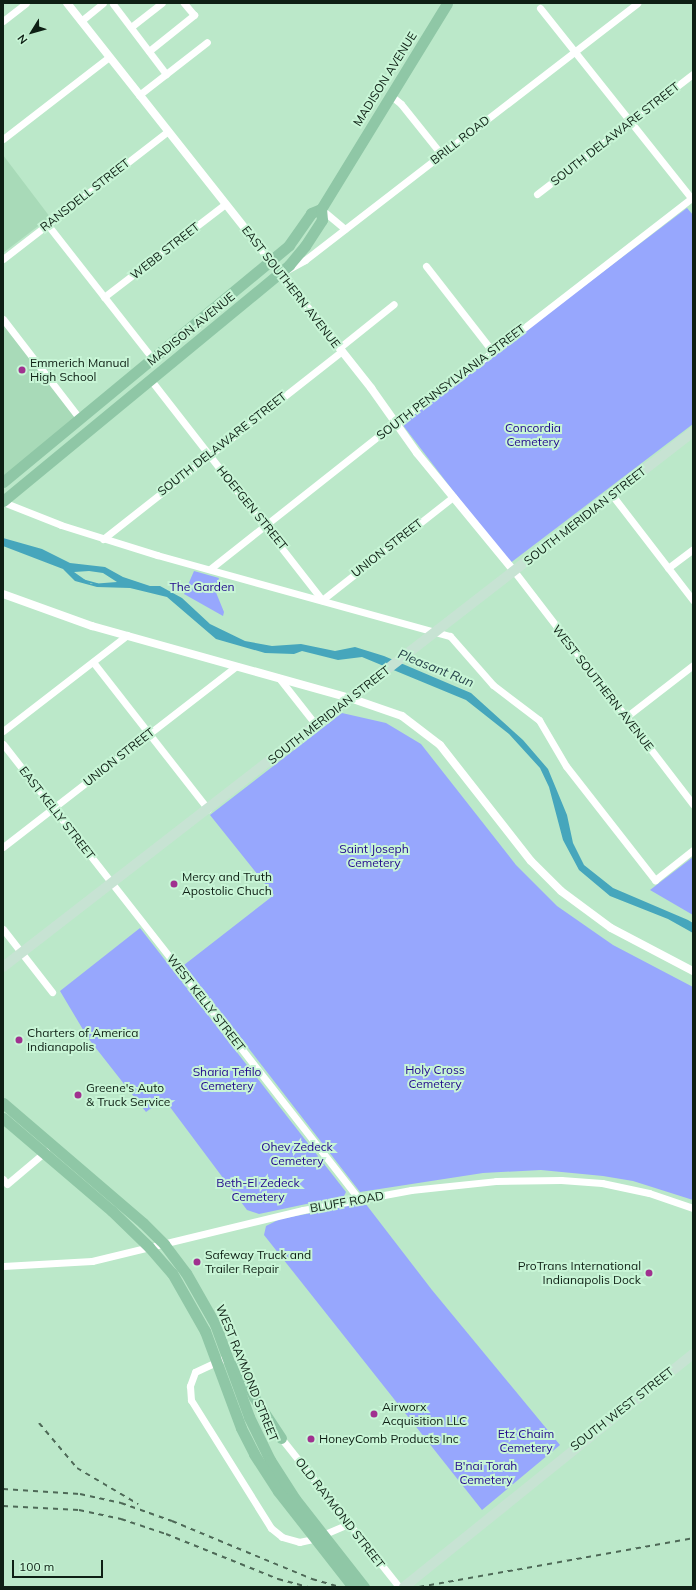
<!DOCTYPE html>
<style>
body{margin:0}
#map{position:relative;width:696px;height:1590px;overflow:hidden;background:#bbe8c9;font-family:Mulish,sans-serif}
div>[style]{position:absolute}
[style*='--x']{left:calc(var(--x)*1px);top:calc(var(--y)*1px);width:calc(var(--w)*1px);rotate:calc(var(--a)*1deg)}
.built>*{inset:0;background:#a8dab8}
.green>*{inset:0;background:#97a7fd}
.water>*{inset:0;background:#46a6bc}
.stream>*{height:2px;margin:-1px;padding:0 1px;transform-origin:1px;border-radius:1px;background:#46a6bc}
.minor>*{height:7px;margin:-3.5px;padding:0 3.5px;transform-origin:3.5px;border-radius:3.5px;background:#fff}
.tertiary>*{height:8px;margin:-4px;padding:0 4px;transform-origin:4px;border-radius:4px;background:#fff}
.secondary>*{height:10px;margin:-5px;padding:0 5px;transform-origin:5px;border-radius:5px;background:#c7e3d3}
.primary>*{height:11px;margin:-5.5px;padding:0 5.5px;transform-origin:5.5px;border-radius:5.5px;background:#8fc7a6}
.rail>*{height:2px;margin-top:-1px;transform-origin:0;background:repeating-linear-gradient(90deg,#4e6957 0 5px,transparent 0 10px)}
.dots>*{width:11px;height:11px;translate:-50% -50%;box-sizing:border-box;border:2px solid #c8f5d6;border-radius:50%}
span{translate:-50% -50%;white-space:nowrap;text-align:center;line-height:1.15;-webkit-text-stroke:4px #c8f5d6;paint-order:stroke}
.street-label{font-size:12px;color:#0e1f14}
.poi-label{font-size:12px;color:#0e1f14}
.left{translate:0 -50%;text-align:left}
.right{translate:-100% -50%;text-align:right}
.park-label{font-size:12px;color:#22098c}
.water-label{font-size:13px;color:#25424a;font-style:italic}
.frame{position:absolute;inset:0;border:4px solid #0e1f14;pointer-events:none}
.north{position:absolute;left:12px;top:12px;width:40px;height:40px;-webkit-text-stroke:3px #c8f5d6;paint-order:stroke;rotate:233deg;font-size:11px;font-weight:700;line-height:16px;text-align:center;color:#0e1f14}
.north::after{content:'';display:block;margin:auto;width:14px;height:18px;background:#0e1f14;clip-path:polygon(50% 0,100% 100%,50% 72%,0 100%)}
.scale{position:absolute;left:12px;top:1560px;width:91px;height:18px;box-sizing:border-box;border:2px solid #0e1f14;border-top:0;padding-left:5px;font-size:12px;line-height:14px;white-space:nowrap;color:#0e1f14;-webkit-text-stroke:3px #c8f5d6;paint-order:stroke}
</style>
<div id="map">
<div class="built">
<div style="clip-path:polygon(3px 155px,50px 217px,3px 253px)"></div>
<div style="clip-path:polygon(3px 321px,78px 419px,3px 477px)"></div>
</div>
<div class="green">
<div style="clip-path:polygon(687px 208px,693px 215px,693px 424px,509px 564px,402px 424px)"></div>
<div style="clip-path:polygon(194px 571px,219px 578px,215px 590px,224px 612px,223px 616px,184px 594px)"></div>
<div style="clip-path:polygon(342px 713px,386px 723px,421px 744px,516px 865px,557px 906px,613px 945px,693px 987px,693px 1200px,633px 1181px,603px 1176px,541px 1170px,483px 1173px,360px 1192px,184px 965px,274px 895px,210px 815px)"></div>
<div style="clip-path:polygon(693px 857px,693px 915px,650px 890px)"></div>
<div style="clip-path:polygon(140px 928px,346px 1192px,344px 1196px,259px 1214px,247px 1210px,164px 1099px,146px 1112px,88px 1038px,60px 991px)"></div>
<div style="clip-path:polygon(365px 1203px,432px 1290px,560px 1445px,482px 1510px,264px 1235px,266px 1226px,280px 1219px)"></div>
</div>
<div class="water">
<div style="clip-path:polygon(evenodd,3px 538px,42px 549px,70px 563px,105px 567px,123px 577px,150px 586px,160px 586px,182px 598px,210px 624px,245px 641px,272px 646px,301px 644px,335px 651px,355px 647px,384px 656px,471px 693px,523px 740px,548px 769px,567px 815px,573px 843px,584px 865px,613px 888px,688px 920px,693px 923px,693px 933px,668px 919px,610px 896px,579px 870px,563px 840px,549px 787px,540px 768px,509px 734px,466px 700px,362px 657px,338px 660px,302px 651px,294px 654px,265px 653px,216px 639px,167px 597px,130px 588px,97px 587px,75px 581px,63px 569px,3px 546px,3px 538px,89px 571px,103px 573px,117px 582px,91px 584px,74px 572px,89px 571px)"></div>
</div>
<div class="stream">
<div style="--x:82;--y:580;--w:16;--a:15"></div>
</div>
<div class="minor">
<div style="--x:113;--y:4;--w:88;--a:52.9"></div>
<div style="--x:540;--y:8;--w:243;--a:51.5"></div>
<div style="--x:3;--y:21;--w:29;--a:-38"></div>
<div style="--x:81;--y:21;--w:28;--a:-39"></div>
<div style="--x:131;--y:27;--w:39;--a:-38"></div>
<div style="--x:149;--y:51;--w:58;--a:-38.7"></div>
<div style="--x:194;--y:15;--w:16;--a:-130"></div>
<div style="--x:139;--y:95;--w:86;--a:-37.9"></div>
<div style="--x:390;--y:95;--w:14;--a:39"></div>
<div style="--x:401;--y:104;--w:64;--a:51.3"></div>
<div style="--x:3;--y:139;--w:134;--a:-37.7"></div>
<div style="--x:537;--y:194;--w:197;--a:-37.6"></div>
<div style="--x:321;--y:209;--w:31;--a:40"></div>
<div style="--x:47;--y:224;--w:172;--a:51.9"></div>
<div style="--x:3;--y:259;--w:209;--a:-37.8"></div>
<div style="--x:426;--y:266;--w:109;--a:52.1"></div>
<div style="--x:287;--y:270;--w:21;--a:-29"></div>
<div style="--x:305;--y:260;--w:420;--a:-37.7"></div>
<div style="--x:104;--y:297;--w:153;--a:-37.5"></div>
<div style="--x:3;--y:319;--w:126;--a:52.4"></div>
<div style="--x:339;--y:348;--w:70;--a:-38.7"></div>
<div style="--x:150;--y:379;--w:280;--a:52.1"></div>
<div style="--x:322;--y:600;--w:167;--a:-38.2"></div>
<div style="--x:612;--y:495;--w:133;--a:52.4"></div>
<div style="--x:3;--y:502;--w:62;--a:21.6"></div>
<div style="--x:61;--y:525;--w:101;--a:17.4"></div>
<div style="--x:157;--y:555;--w:304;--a:15.5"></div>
<div style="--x:450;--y:636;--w:65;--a:48.7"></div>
<div style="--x:493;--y:685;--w:58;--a:37.3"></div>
<div style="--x:539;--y:720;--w:53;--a:59.6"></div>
<div style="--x:566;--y:766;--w:145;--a:52"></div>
<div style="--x:655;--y:880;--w:48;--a:-38.3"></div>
<div style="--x:103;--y:539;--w:304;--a:-38.2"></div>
<div style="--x:668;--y:568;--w:31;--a:-37"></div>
<div style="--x:210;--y:569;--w:229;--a:-38.3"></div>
<div style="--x:390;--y:427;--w:127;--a:-36.1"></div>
<div style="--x:493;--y:352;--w:253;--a:-37.8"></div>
<div style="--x:514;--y:571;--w:294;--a:52.5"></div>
<div style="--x:93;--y:662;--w:187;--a:52"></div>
<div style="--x:279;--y:678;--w:60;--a:51.8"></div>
<div style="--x:626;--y:717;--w:85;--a:-37.8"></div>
<div style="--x:3;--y:731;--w:157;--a:-37.7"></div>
<div style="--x:3;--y:744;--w:578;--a:51.96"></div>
<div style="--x:3;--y:847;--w:295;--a:-37.8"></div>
<div style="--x:3;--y:929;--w:80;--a:52.1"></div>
<div style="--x:3;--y:1179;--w:6;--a:51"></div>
<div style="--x:7;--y:1184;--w:51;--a:-40.2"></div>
<div style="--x:3;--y:1266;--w:89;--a:-3.2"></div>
<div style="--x:92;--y:1261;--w:217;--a:-13.6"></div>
<div style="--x:303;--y:1210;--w:110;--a:-10.5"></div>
<div style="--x:411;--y:1190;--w:85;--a:-6"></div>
<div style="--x:496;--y:1181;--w:65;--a:-0.9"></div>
<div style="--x:561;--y:1180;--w:41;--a:4.2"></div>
<div style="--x:602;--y:1183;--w:48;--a:12"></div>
<div style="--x:649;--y:1193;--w:46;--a:18.8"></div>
<div style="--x:227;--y:1357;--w:35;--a:155"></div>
<div style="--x:195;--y:1372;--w:15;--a:110"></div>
<div style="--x:190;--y:1386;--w:14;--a:86"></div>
<div style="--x:191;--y:1400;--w:151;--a:58"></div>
<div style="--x:271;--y:1528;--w:14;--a:39"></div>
<div style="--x:282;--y:1537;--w:18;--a:16"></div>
<div style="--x:299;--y:1542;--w:14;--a:-12"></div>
<div style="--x:313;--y:1539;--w:38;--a:-23"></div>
<div style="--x:281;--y:1438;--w:190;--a:51.6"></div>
</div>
<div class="tertiary">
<div style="--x:67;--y:3;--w:491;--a:51.7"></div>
<div style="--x:371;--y:388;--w:80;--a:54.7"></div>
<div style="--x:417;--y:453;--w:153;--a:50.6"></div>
<div style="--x:3;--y:594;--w:95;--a:19.8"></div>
<div style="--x:92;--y:626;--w:268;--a:15.6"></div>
<div style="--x:350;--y:698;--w:55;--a:19.1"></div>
<div style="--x:402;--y:716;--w:48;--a:37.3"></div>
<div style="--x:440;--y:745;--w:147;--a:51.9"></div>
<div style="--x:531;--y:861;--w:42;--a:45"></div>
<div style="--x:561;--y:891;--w:62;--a:36.5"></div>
<div style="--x:611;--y:928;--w:93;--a:27.7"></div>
</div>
<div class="secondary">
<div style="--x:3;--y:967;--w:873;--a:-37.79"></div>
<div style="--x:404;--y:1587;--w:371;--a:-38.9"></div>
</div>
<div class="primary">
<div style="--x:3;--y:482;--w:371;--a:-39.6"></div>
<div style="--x:289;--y:245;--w:39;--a:-55"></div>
<div style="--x:311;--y:213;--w:11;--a:-22"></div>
<div style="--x:321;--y:209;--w:241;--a:-58.5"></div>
<div style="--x:3;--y:501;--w:371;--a:-39.5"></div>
<div style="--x:289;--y:265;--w:25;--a:-50"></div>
<div style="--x:305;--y:246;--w:31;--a:-57"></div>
<div style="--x:322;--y:220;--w:11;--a:-95"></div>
<div style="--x:3;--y:1103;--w:184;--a:40.6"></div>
<div style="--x:143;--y:1223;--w:30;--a:45"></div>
<div style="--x:164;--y:1244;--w:36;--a:53"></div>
<div style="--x:186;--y:1273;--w:59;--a:60.4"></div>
<div style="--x:215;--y:1324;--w:99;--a:69.9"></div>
<div style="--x:249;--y:1417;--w:48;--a:64"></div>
<div style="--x:270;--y:1460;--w:46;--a:57.3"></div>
<div style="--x:295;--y:1499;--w:112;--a:51.9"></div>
<div style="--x:3;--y:1118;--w:143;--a:40.5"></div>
<div style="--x:112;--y:1211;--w:52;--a:44.2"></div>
<div style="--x:149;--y:1247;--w:35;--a:49"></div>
<div style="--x:172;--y:1273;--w:67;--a:60.4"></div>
<div style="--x:205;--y:1331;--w:103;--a:69.6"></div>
<div style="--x:241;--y:1428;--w:29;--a:63"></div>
<div style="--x:254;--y:1454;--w:44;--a:57"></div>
<div style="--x:278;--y:1491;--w:122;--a:52"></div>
<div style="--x:237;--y:1365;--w:36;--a:62"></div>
<div style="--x:254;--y:1397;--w:49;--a:56.6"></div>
</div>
<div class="rail">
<div style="--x:39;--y:1423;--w:59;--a:49.8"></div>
<div style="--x:77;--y:1468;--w:71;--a:30.5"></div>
<div style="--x:3;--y:1489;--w:77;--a:3.7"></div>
<div style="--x:80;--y:1494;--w:42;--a:12.4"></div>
<div style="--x:121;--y:1503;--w:54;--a:19.4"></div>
<div style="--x:172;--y:1521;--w:152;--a:22.5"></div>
<div style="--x:312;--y:1579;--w:29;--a:16"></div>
<div style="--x:3;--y:1506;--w:76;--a:3"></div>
<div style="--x:79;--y:1510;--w:43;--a:12.1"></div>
<div style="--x:121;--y:1519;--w:47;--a:18.4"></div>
<div style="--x:166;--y:1534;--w:121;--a:21.9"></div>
<div style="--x:278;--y:1579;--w:31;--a:15"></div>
<div style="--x:419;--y:1587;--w:278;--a:-10.1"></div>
</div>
<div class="dots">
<div style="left:22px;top:370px;background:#a0318f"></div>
<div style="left:174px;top:884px;background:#a0318f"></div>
<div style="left:19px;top:1040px;background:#a0318f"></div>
<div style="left:78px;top:1095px;background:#a0318f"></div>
<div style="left:197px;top:1262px;background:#a0318f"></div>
<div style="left:649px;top:1273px;background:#a0318f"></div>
<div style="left:374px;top:1414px;background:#a0318f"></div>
<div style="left:311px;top:1439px;background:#a0318f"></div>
</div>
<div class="street-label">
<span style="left:385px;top:79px;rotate:-58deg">MADISON AVENUE</span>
<span style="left:615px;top:134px;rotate:-38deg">SOUTH DELAWARE STREET</span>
<span style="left:460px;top:140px;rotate:-38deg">BRILL ROAD</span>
<span style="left:85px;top:195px;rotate:-38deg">RANSDELL STREET</span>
<span style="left:165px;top:251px;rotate:-38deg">WEBB STREET</span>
<span style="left:291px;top:287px;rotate:52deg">EAST SOUTHERN AVENUE</span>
<span style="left:191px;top:329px;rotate:-39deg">MADISON AVENUE</span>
<span style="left:451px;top:382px;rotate:-37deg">SOUTH PENNSYLVANIA STREET</span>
<span style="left:222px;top:444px;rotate:-38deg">SOUTH DELAWARE STREET</span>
<span style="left:252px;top:508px;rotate:51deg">HOEFGEN STREET</span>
<span style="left:585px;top:516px;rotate:-38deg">SOUTH MERIDIAN STREET</span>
<span style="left:387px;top:548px;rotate:-38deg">UNION STREET</span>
<span style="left:603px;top:688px;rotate:52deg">WEST SOUTHERN AVENUE</span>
<span style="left:329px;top:715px;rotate:-38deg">SOUTH MERIDIAN STREET</span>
<span style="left:119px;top:757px;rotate:-38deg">UNION STREET</span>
<span style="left:57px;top:813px;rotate:52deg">EAST KELLY STREET</span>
<span style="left:206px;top:1003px;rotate:52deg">WEST KELLY STREET</span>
<span style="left:347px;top:1202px;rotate:-10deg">BLUFF ROAD</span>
<span style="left:247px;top:1373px;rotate:68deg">WEST RAYMOND STREET</span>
<span style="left:622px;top:1409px;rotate:-38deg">SOUTH WEST STREET</span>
<span style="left:340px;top:1513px;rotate:52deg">OLD RAYMOND STREET</span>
</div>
<div class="poi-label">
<span class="left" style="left:30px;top:370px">Emmerich Manual<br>High School</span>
<span class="left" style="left:182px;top:884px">Mercy and Truth<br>Apostolic Chuch</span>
<span class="left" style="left:27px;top:1040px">Charters of America<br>Indianapolis</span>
<span class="left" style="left:86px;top:1095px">Greene's Auto<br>&amp; Truck Service</span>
<span class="left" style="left:205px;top:1262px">Safeway Truck and<br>Trailer Repair</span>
<span class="right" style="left:641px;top:1273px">ProTrans International<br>Indianapolis Dock</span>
<span class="left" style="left:382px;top:1414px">Airworx<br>Acquisition LLC</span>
<span class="left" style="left:319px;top:1439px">HoneyComb Products Inc</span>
</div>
<div class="park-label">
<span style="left:533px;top:435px">Concordia<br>Cemetery</span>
<span style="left:202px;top:587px">The Garden</span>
<span style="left:374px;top:856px">Saint Joseph<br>Cemetery</span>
<span style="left:435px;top:1077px">Holy Cross<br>Cemetery</span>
<span style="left:227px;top:1079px">Sharia Tefilo<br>Cemetery</span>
<span style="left:297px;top:1154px">Ohev Zedeck<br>Cemetery</span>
<span style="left:258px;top:1190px">Beth-El Zedeck<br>Cemetery</span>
<span style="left:526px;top:1441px">Etz Chaim<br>Cemetery</span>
<span style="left:486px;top:1473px">B'nai Torah<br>Cemetery</span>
</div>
<div class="water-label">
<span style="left:436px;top:668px;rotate:22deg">Pleasant Run</span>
</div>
<div class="frame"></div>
<div class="north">N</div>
<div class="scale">100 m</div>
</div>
